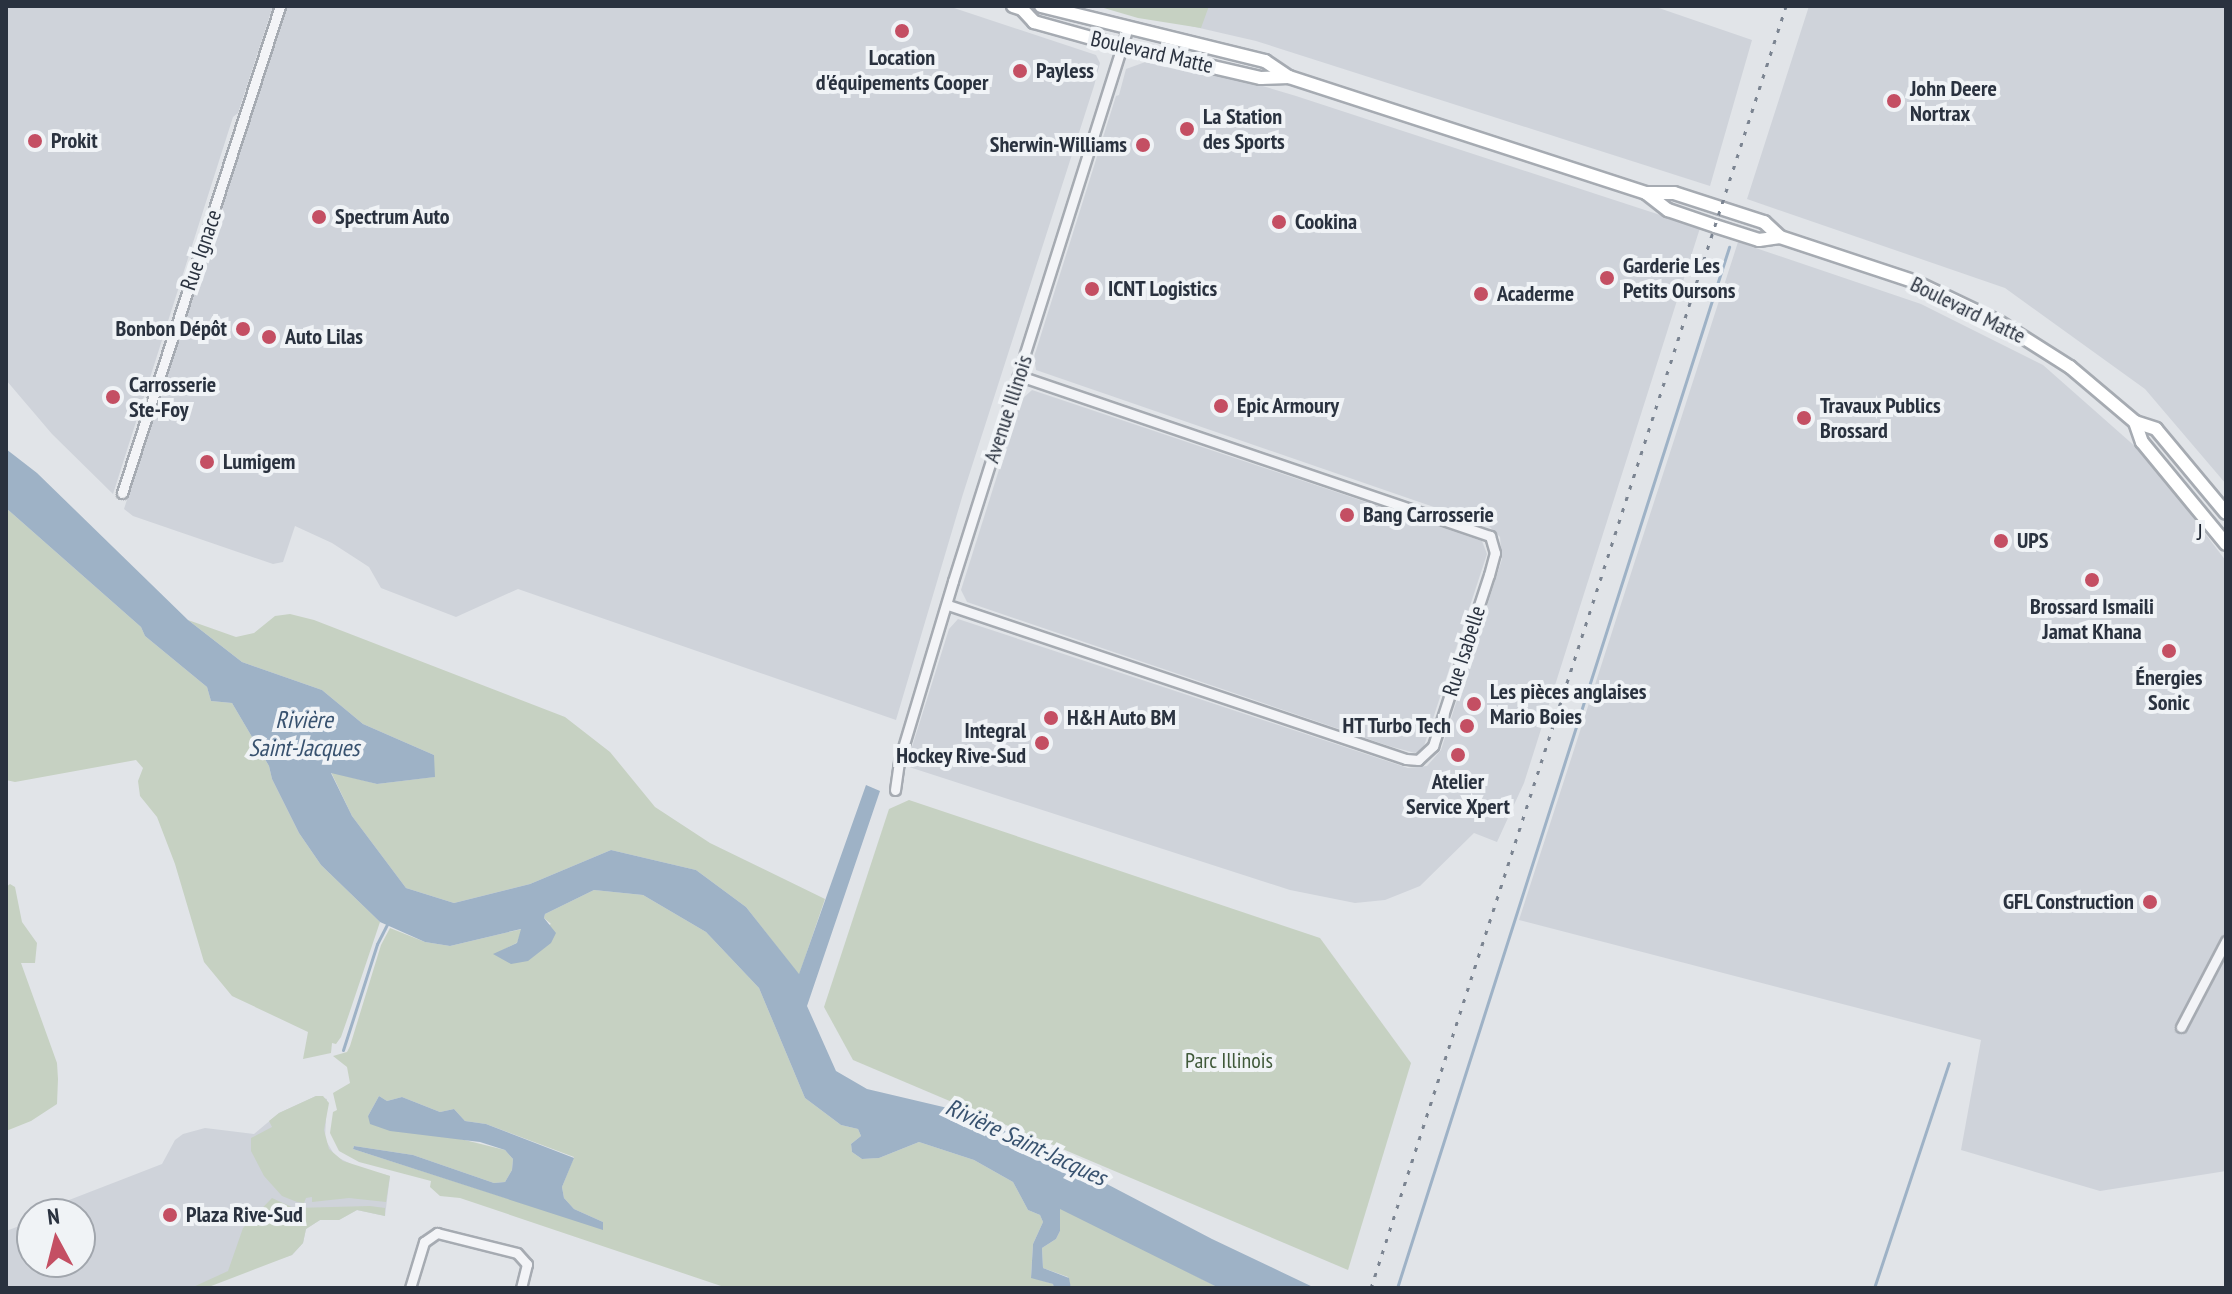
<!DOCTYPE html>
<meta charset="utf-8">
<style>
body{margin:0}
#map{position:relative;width:2232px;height:1294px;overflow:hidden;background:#e1e4e8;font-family:"PT Sans Narrow",sans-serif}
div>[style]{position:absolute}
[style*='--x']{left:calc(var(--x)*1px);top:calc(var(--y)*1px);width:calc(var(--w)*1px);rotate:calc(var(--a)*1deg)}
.built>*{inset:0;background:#cfd3da}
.green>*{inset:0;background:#c6d1c2}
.water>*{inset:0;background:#9eb2c6}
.stream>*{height:3px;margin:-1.5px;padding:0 1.5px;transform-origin:1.5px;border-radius:1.5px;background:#9eb2c6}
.roads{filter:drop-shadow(2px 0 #a6abb2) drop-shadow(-2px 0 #a6abb2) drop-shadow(0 2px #a6abb2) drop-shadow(0 -2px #a6abb2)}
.minor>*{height:9px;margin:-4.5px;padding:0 4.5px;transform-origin:4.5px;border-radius:4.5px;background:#f3f4f7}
.major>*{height:12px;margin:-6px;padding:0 6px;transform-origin:6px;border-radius:6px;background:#fff}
.rail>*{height:3px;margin-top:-1.5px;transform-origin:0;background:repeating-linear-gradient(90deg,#7b8491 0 4px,transparent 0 12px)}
.dots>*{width:22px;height:22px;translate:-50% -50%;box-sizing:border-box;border:4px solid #f0f3f6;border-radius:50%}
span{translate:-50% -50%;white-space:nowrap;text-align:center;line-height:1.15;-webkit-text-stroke:8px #f0f3f6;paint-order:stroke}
.street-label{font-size:22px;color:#2a323f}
.poi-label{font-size:22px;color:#2a323f;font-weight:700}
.left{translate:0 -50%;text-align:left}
.right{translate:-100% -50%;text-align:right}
.park-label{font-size:22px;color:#3f5939}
.neighbourhood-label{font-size:24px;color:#1c232f;letter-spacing:2px}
.water-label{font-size:24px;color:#38526f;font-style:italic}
.frame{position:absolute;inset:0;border:8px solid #2a323f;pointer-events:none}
.north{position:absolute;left:16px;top:1198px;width:80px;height:80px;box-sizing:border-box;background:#f0f3f6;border:2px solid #a1a6ad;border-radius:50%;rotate:353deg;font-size:22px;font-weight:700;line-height:32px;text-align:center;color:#2a323f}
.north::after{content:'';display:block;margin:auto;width:28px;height:36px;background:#c44f63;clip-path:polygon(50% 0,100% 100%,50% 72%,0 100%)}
</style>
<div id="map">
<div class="built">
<div style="clip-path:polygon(6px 6px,273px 6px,238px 113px,233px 117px,113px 494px,52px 434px,6px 380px)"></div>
<div style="clip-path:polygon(286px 6px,948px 6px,1096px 55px,1100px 63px,1094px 86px,963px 494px,896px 720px,518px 589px,456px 617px,381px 588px,369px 567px,332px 543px,295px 526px,283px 562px,273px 564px,133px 516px,124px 509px)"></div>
<div style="clip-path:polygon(1104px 6px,1653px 6px,1752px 40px,1710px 186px,1256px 41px)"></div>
<div style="clip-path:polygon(1809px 6px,2226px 6px,2226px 484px,2145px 389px,2005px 288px,1747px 199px)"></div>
<div style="clip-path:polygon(1151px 60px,1222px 74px,1296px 96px,1700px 228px,1524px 783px,1497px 842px,1474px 833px,1420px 886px,1385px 900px,1355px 903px,1290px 890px,906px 766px,949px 629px,958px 619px,1408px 768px,1427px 766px,1441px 750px,1502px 559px,1500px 537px,1489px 526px,1036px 370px,1034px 357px,1116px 96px,1119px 95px,1126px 69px)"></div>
<div style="clip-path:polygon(1738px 242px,1921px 304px,2043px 365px,2146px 456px,2226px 561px,2226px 1171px,2100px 1191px,1961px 1150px,1981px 1040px,1519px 920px)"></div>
<div style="clip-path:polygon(1032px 390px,1482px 541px,1487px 554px,1423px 749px,1415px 753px,1389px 746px,967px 602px,961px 590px,1021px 400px)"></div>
<div style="clip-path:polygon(316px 1096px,327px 1099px,325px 1139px,335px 1156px,357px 1167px,390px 1176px,385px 1216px,357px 1210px,339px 1220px,320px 1220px,306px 1229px,303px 1243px,292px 1255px,191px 1288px,6px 1288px,6px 1231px,22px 1225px,30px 1216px,32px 1262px,80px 1262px,80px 1214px,33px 1214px,162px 1164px,175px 1140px,183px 1134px,205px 1128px,254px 1134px,279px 1113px)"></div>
</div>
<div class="green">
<div style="clip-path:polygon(1097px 6px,1209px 6px,1201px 28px,1138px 18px)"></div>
<div style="clip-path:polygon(6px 508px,141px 627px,145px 636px,207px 687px,211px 701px,232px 703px,269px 766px,272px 779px,299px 833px,321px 865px,380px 922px,348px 1017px,341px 1037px,336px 1044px,332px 1043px,331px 1053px,303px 1059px,308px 1032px,232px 996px,204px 962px,175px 864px,157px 817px,140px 796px,138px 781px,143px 768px,136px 760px,15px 782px,6px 780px)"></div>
<div style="clip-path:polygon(290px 614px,314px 620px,565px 717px,610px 752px,655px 807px,710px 843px,825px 899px,799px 975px,746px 907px,696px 870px,611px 850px,530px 884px,454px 903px,406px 888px,352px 816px,331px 772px,377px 784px,434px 777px,434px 755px,363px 724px,322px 690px,242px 662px,188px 620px,236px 637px,254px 633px,275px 616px)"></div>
<div style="clip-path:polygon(909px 800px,1320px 938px,1411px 1063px,1348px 1270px,853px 1060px,824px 1007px,889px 809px)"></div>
<div style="clip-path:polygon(10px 884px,15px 887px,22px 922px,37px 943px,35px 963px,21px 963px,57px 1063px,58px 1079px,57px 1104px,31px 1121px,6px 1131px,6px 887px)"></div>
<div style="clip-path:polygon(evenodd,594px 890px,643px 895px,706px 932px,759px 988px,805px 1098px,841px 1125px,858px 1129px,861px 1136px,851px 1144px,852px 1152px,862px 1159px,879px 1158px,919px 1142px,974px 1160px,1013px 1182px,1028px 1210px,1040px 1215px,1043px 1222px,1033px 1244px,1031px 1277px,1053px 1284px,1054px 1288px,727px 1288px,460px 1198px,440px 1196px,430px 1187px,431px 1181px,359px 1162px,339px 1151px,330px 1133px,333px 1112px,337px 1110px,333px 1093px,350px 1083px,347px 1067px,333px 1056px,347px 1052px,350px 1046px,381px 945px,390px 928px,425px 942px,450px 946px,522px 929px,517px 943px,494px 955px,551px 924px,544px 918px,545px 914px,594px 890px,379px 1096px,387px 1101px,402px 1097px,440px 1112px,454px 1109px,465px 1121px,486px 1124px,574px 1157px,562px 1187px,564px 1198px,574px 1209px,603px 1222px,603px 1229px,353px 1149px,354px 1146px,413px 1155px,494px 1183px,505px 1182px,512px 1170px,513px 1159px,505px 1150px,368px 1116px,379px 1096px)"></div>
<div style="clip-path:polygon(316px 1096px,323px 1096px,329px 1103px,324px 1130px,329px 1149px,343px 1161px,390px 1176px,386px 1202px,349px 1198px,312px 1202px,312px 1197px,306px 1198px,304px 1203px,297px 1202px,282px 1196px,264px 1176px,251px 1151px,251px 1138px,272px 1127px,269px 1121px,279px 1113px)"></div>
<div style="clip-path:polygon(272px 1198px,294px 1208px,370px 1206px,385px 1208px,385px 1216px,357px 1210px,339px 1220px,320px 1220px,306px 1229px,303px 1243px,292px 1255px,206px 1288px,191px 1288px,228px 1271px,243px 1228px)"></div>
<div style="clip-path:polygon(1060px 1208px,1067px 1209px,1219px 1288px,1071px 1288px,1068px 1277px,1043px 1268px,1042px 1248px,1056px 1239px,1060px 1231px)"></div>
</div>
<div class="water">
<div style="clip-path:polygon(6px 449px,37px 473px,188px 620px,242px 662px,322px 690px,363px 724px,434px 755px,435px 777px,377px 784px,331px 773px,352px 816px,406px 888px,454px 903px,530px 884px,611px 850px,696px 870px,746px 907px,799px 974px,866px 785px,880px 791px,807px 1006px,836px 1071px,867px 1089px,973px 1114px,1212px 1239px,1315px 1288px,1219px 1288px,1060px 1209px,1060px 1231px,1056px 1239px,1042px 1248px,1043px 1268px,1069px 1278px,1071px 1288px,1054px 1288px,1053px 1284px,1031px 1278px,1033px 1244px,1043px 1222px,1040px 1215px,1028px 1210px,1013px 1182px,974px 1160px,919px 1142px,879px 1158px,862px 1159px,852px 1152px,851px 1144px,861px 1136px,858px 1129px,841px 1125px,805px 1098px,759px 988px,706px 932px,643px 895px,594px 890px,545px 914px,544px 918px,556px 933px,551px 943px,528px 961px,511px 964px,493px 954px,517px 943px,521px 929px,450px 946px,425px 942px,380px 922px,321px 865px,299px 833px,272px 779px,269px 766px,232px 703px,211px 701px,207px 687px,145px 636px,141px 627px,6px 508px)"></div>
<div style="clip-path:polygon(379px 1096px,387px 1101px,402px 1097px,440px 1112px,454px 1109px,465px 1121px,486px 1124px,574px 1158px,562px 1187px,564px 1198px,574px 1209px,603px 1222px,603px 1230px,353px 1149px,354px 1146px,413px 1155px,494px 1183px,505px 1182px,512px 1170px,513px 1159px,505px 1150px,480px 1142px,390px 1131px,370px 1124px,368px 1116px)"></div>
</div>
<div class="stream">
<div style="--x:343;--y:1050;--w:111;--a:-72.2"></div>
<div style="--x:377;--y:944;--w:25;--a:-63"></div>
<div style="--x:1397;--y:1288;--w:1093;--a:-72.31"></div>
<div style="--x:1874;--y:1288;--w:237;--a:-71.6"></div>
</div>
<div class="roads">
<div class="minor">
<div style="--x:122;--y:493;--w:512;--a:-72.03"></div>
<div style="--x:948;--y:605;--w:483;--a:18.6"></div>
<div style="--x:1406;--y:759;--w:12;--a:5"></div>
<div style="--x:1418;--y:760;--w:21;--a:-43"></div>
<div style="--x:1433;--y:746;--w:180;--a:-71.9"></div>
<div style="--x:1489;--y:575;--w:23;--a:-75"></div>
<div style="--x:1495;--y:553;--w:18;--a:-106"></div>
<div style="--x:1490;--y:536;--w:496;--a:-161.2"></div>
<div style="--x:895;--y:790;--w:29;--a:-82"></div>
<div style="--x:899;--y:761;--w:188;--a:-73.3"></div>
<div style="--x:953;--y:581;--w:578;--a:-72.47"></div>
<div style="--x:2181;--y:1027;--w:97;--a:-62.4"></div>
<div style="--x:410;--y:1288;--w:48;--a:-73.1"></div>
<div style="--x:424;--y:1242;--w:16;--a:-35"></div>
<div style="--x:437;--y:1233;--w:82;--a:14"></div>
<div style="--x:517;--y:1253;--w:15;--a:48"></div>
<div style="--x:527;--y:1264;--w:25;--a:104"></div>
</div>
<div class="major">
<div style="--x:1013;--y:6;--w:9;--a:18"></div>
<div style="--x:1022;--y:9;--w:18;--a:47"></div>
<div style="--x:1034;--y:22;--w:78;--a:15.6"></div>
<div style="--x:1109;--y:43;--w:156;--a:13"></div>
<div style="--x:1261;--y:78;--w:28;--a:-2"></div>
<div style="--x:1041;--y:6;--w:231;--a:13.8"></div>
<div style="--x:1265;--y:61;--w:29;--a:34"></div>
<div style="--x:1289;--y:77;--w:375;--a:18"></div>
<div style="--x:1646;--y:193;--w:28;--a:0"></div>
<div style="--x:1674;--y:193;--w:95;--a:17.9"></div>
<div style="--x:1764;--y:222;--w:22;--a:43"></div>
<div style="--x:1646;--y:193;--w:28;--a:38"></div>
<div style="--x:1668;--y:210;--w:50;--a:18.8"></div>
<div style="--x:1715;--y:226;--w:46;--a:17.7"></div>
<div style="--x:1759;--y:240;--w:21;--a:-8"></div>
<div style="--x:1780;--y:237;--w:140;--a:18.3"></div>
<div style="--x:1913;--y:281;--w:95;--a:25.5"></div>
<div style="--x:1999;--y:322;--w:84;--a:32.4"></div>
<div style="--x:2070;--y:367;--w:85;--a:40.2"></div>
<div style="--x:2135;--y:422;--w:22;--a:18"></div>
<div style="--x:2156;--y:429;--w:109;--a:50.2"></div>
<div style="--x:2135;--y:422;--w:21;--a:71"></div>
<div style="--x:2142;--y:442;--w:132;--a:50.5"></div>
</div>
</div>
<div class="rail">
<div style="--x:1371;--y:1288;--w:1347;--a:-72.06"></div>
</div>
<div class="dots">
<div style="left:902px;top:31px;background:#c44f63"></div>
<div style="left:1020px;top:71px;background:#c44f63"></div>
<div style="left:1894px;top:101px;background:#c44f63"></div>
<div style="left:1187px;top:129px;background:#c44f63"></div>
<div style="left:35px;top:141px;background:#c44f63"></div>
<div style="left:1143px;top:145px;background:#c44f63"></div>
<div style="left:319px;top:217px;background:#c44f63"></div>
<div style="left:1279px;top:222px;background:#c44f63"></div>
<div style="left:1607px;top:278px;background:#c44f63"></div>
<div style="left:1092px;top:289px;background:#c44f63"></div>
<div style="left:1481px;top:294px;background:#c44f63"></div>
<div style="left:243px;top:329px;background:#c44f63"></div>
<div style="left:269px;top:337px;background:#c44f63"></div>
<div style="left:113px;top:397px;background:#c44f63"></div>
<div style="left:1221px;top:406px;background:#c44f63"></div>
<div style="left:1804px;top:418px;background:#c44f63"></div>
<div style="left:207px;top:462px;background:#c44f63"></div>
<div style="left:1347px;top:515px;background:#c44f63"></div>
<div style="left:2001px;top:541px;background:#c44f63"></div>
<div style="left:2092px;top:580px;background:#c44f63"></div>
<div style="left:2169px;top:651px;background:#c44f63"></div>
<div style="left:1474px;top:704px;background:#c44f63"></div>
<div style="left:1051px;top:718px;background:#c44f63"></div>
<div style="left:1467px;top:726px;background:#c44f63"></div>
<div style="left:1042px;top:743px;background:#c44f63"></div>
<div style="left:1458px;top:755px;background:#c44f63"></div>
<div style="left:2150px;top:902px;background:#c44f63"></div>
<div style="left:170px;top:1215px;background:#c44f63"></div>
</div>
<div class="street-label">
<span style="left:1152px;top:52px;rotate:13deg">Boulevard Matte</span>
<span style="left:201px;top:250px;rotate:-71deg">Rue Ignace</span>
<span style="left:1968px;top:310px;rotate:26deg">Boulevard Matte</span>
<span style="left:1008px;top:409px;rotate:-72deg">Avenue Illinois</span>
<span style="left:1464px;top:651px;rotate:-72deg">Rue Isabelle</span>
</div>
<div class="poi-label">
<span style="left:902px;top:70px">Location<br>d'équipements Cooper</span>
<span class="left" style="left:1036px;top:71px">Payless</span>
<span class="left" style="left:1910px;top:101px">John Deere<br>Nortrax</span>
<span class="left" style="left:1203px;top:129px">La Station<br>des Sports</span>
<span class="left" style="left:51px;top:141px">Prokit</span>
<span class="right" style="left:1127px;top:145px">Sherwin-Williams</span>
<span class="left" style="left:335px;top:217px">Spectrum Auto</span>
<span class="left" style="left:1295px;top:222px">Cookina</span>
<span class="left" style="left:1623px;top:278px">Garderie Les<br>Petits Oursons</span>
<span class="left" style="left:1108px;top:289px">ICNT Logistics</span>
<span class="left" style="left:1497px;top:294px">Acaderme</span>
<span class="right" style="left:227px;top:329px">Bonbon Dépôt</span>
<span class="left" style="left:285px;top:337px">Auto Lilas</span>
<span class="left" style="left:129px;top:397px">Carrosserie<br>Ste-Foy</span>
<span class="left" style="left:1820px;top:418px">Travaux Publics<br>Brossard</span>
<span class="left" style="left:1237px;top:406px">Epic Armoury</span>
<span class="left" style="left:223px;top:462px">Lumigem</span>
<span class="left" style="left:1363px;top:515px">Bang Carrosserie</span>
<span class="left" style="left:2017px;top:541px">UPS</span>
<span style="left:2092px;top:619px">Brossard Ismaili<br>Jamat Khana</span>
<span style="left:2169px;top:690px">Énergies<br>Sonic</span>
<span class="left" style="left:1490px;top:704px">Les pièces anglaises<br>Mario Boies</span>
<span class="left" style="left:1067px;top:718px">H&amp;H Auto BM</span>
<span class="right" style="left:1451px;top:726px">HT Turbo Tech</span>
<span class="right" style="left:1026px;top:743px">Integral<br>Hockey Rive-Sud</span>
<span style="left:1458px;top:794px">Atelier<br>Service Xpert</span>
<span class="right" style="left:2134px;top:902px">GFL Construction</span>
<span class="left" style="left:186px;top:1215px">Plaza Rive-Sud</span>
</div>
<div class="park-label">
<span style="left:1229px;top:1061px">Parc Illinois</span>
</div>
<div class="neighbourhood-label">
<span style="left:2201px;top:532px">J</span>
</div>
<div class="water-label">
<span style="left:304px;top:734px">Rivière<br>Saint-Jacques</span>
<span style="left:1026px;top:1142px;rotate:25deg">Rivière Saint-Jacques</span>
</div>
<div class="frame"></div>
<div class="north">N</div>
</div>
